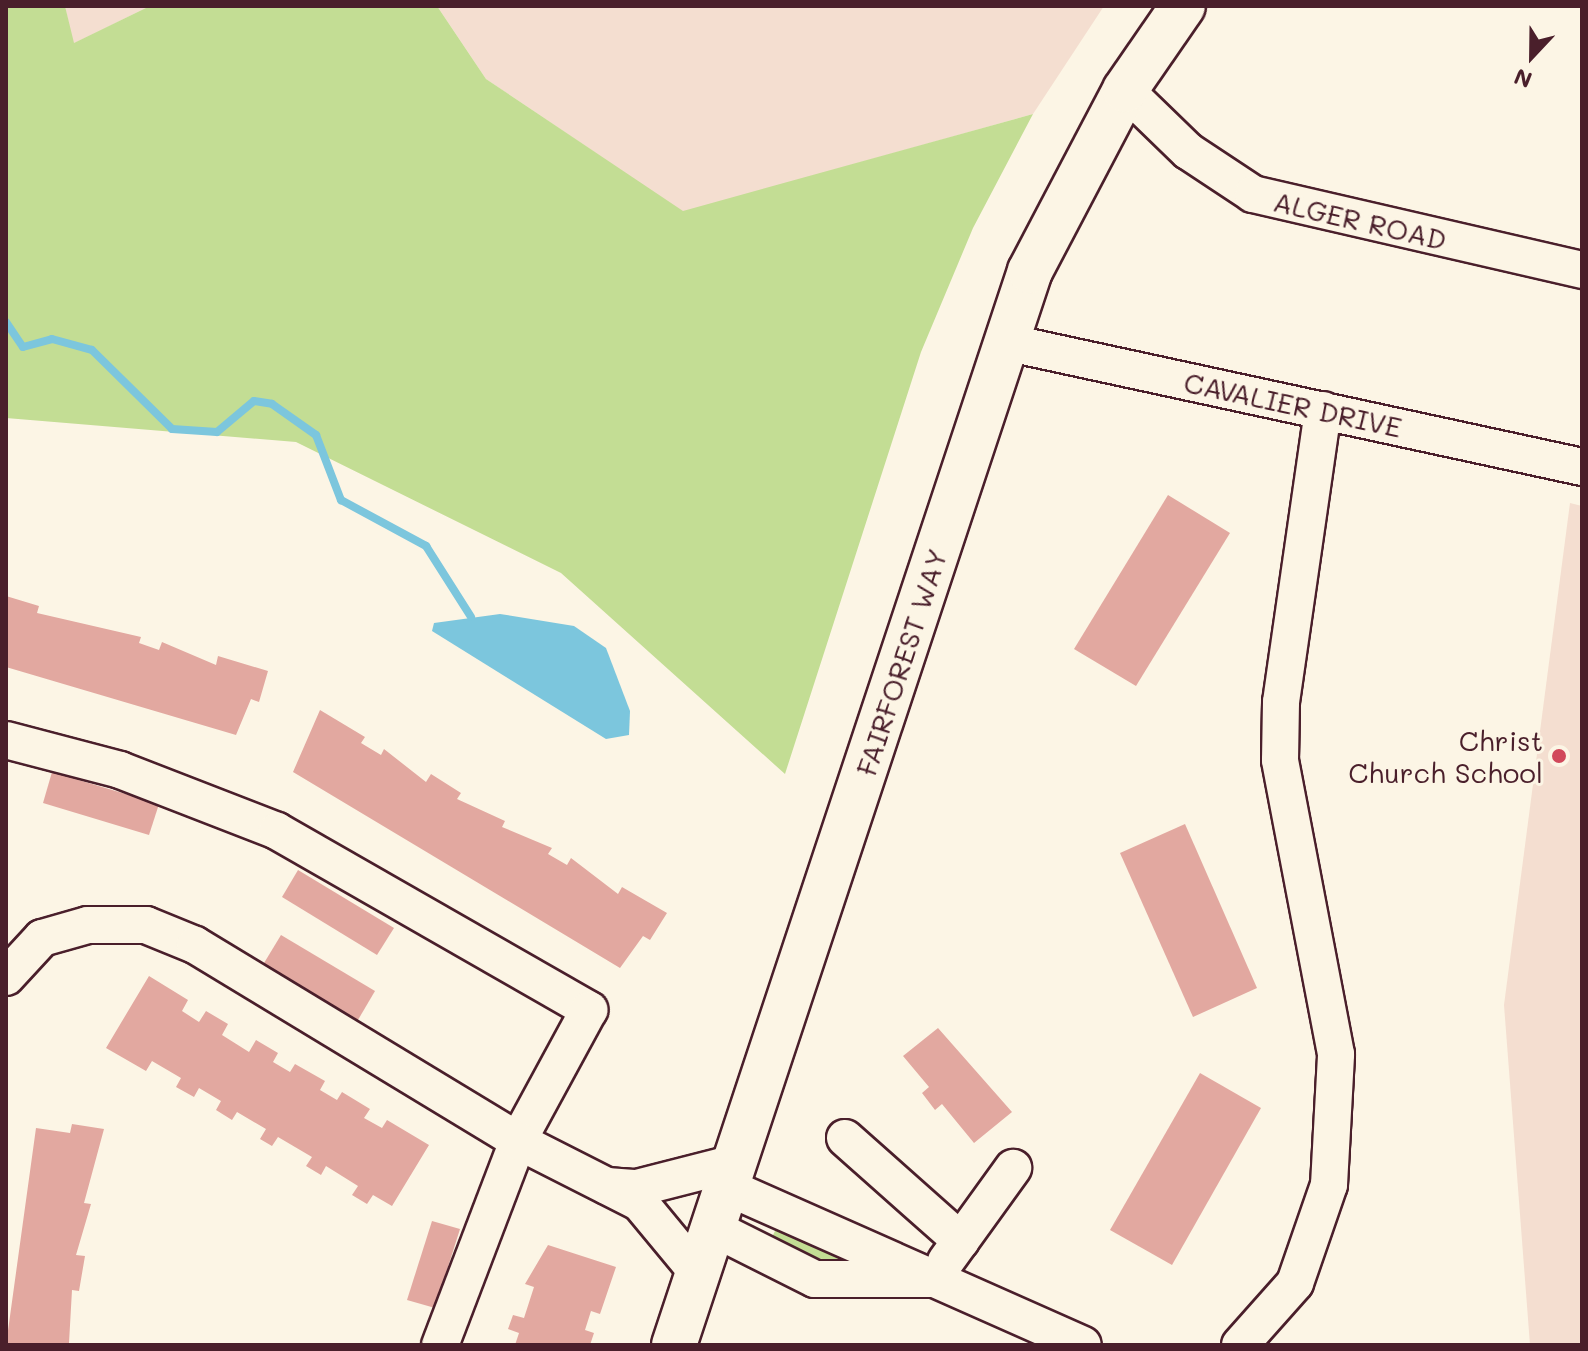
<!DOCTYPE html>
<style>
body{margin:0}
#map{position:relative;width:1588px;height:1351px;overflow:hidden;background:#fcf5e5;font-family:Mali,sans-serif}
div>[style]{position:absolute}
[style*='--x']{left:calc(var(--x)*1px);top:calc(var(--y)*1px);width:calc(var(--w)*1px);rotate:calc(var(--a)*1deg)}
.built>*{inset:0;background:#f4ded0}
.green>*{inset:0;background:#c3dd94}
.water>*{inset:0;background:#7cc6dd}
.stream>*{height:8px;margin:-4px;padding:0 4px;transform-origin:4px;border-radius:4px;background:#7cc6dd}
.building>*{inset:0;background:#e2a8a0}
.roads{filter:drop-shadow(2px 0 #4a1f2b) drop-shadow(-2px 0 #4a1f2b) drop-shadow(0 2px #4a1f2b) drop-shadow(0 -2px #4a1f2b)}
.minor>*{height:36px;margin:-18px;padding:0 18px;transform-origin:18px;border-radius:18px;background:#fcf5e5}
.major>*{height:44px;margin:-22px;padding:0 22px;transform-origin:22px;border-radius:22px;background:#fcf5e5}
.dots>*{width:22px;height:22px;translate:-50% -50%;box-sizing:border-box;border:4px solid #fcf5e5;border-radius:50%}
span{translate:-50% -50%;white-space:nowrap;text-align:center;line-height:1.15;-webkit-text-stroke:6px #fcf5e5;paint-order:stroke}
.street-label{font-size:28px;color:#4a1f2b}
.poi-label{font-size:28px;color:#4a1f2b}
.right{translate:-100% -50%;text-align:right}
.frame{position:absolute;inset:0;border:8px solid #4a1f2b;pointer-events:none}
.north{position:absolute;left:1492px;top:16px;width:80px;height:80px;-webkit-text-stroke:6px #fcf5e5;paint-order:stroke;rotate:202deg;font-size:22px;font-weight:700;line-height:32px;text-align:center;color:#4a1f2b}
.north::after{content:'';display:block;margin:auto;width:28px;height:36px;background:#4a1f2b;clip-path:polygon(50% 0,100% 100%,50% 72%,0 100%)}
</style>
<div id="map">
<div class="built">
<div style="clip-path:polygon(65px 6px,150px 6px,73px 44px)"></div>
<div style="clip-path:polygon(437px 6px,1104px 6px,1033px 114px,683px 212px,486px 79px)"></div>
<div style="clip-path:polygon(1570px 503px,1582px 506px,1582px 1345px,1530px 1345px,1504px 1005px)"></div>
</div>
<div class="green">
<div style="clip-path:polygon(6px 6px,65px 6px,74px 43px,150px 6px,437px 6px,486px 79px,683px 211px,1033px 114px,973px 228px,921px 352px,785px 774px,561px 573px,296px 442px,6px 418px)"></div>
<div style="clip-path:polygon(777px 1227px,842px 1254px,839px 1265px,770px 1241px)"></div>
</div>
<div class="water">
<div style="clip-path:polygon(500px 614px,574px 626px,606px 648px,630px 711px,629px 735px,606px 739px,432px 631px,434px 623px)"></div>
</div>
<div class="stream">
<div style="--x:6;--y:322;--w:30;--a:56"></div>
<div style="--x:23;--y:347;--w:30;--a:-15"></div>
<div style="--x:52;--y:339;--w:41;--a:15.4"></div>
<div style="--x:92;--y:350;--w:112;--a:44.6"></div>
<div style="--x:172;--y:429;--w:45;--a:3.8"></div>
<div style="--x:217;--y:432;--w:48;--a:-40"></div>
<div style="--x:254;--y:401;--w:18;--a:9"></div>
<div style="--x:272;--y:404;--w:54;--a:35.2"></div>
<div style="--x:316;--y:435;--w:70;--a:69"></div>
<div style="--x:341;--y:500;--w:97;--a:28.4"></div>
<div style="--x:426;--y:546;--w:84;--a:57.6"></div>
</div>
<div class="building">
<div style="clip-path:polygon(1168px 495px,1230px 533px,1136px 686px,1074px 649px)"></div>
<div style="clip-path:polygon(6px 596px,39px 606px,37px 613px,141px 637px,139px 643px,159px 650px,162px 642px,216px 665px,218px 656px,268px 671px,259px 702px,251px 699px,236px 735px,6px 667px)"></div>
<div style="clip-path:polygon(320px 710px,365px 737px,361px 743px,381px 755px,384px 749px,426px 782px,431px 774px,461px 793px,457px 799px,505px 821px,502px 827px,552px 848px,548px 854px,567px 865px,571px 858px,618px 894px,622px 887px,667px 913px,650px 940px,643px 936px,620px 968px,293px 772px)"></div>
<div style="clip-path:polygon(52px 772px,159px 804px,149px 835px,43px 803px)"></div>
<div style="clip-path:polygon(1185px 824px,1257px 988px,1193px 1017px,1120px 853px)"></div>
<div style="clip-path:polygon(298px 870px,394px 928px,377px 955px,282px 897px)"></div>
<div style="clip-path:polygon(281px 935px,375px 991px,355px 1025px,261px 968px)"></div>
<div style="clip-path:polygon(149px 976px,188px 1000px,182px 1011px,199px 1022px,206px 1011px,228px 1024px,222px 1035px,249px 1052px,256px 1040px,278px 1053px,273px 1062px,290px 1072px,295px 1064px,325px 1081px,320px 1090px,337px 1100px,342px 1092px,370px 1109px,364px 1118px,382px 1128px,387px 1120px,429px 1145px,392px 1206px,373px 1195px,367px 1204px,352px 1195px,358px 1186px,326px 1166px,321px 1175px,306px 1166px,312px 1157px,278px 1137px,272px 1146px,260px 1139px,266px 1129px,237px 1112px,232px 1120px,216px 1110px,221px 1101px,199px 1088px,194px 1097px,176px 1087px,181px 1078px,152px 1061px,146px 1071px,106px 1048px)"></div>
<div style="clip-path:polygon(938px 1028px,1012px 1112px,974px 1143px,942px 1104px,935px 1110px,922px 1093px,929px 1087px,903px 1056px)"></div>
<div style="clip-path:polygon(1200px 1073px,1261px 1108px,1172px 1265px,1110px 1230px)"></div>
<div style="clip-path:polygon(72px 1124px,104px 1129px,84px 1203px,91px 1204px,76px 1255px,85px 1256px,79px 1291px,72px 1290px,69px 1343px,6px 1345px,36px 1128px,70px 1133px)"></div>
<div style="clip-path:polygon(432px 1221px,460px 1229px,435px 1308px,407px 1300px)"></div>
<div style="clip-path:polygon(548px 1245px,616px 1267px,600px 1314px,591px 1311px,585px 1330px,594px 1333px,590px 1345px,515px 1345px,519px 1333px,508px 1329px,513px 1315px,524px 1318px,534px 1287px,525px 1284px)"></div>
</div>
<div class="roads">
<div class="minor">
<div style="--x:1125;--y:90;--w:88;--a:44.1"></div>
<div style="--x:1188;--y:151;--w:78;--a:33.5"></div>
<div style="--x:1253;--y:194;--w:338;--a:13"></div>
<div style="--x:1005;--y:342;--w:590;--a:12.22"></div>
<div style="--x:6;--y:740;--w:118;--a:14.7"></div>
<div style="--x:120;--y:770;--w:168;--a:21.2"></div>
<div style="--x:277;--y:831;--w:360;--a:29.8"></div>
<div style="--x:589;--y:1010;--w:149;--a:118.5"></div>
<div style="--x:518;--y:1141;--w:218;--a:110.9"></div>
<div style="--x:6;--y:977;--w:53;--a:-47.3"></div>
<div style="--x:42;--y:938;--w:48;--a:-15.8"></div>
<div style="--x:88;--y:925;--w:58;--a:0"></div>
<div style="--x:146;--y:925;--w:53;--a:22.2"></div>
<div style="--x:195;--y:945;--w:378;--a:31.2"></div>
<div style="--x:518;--y:1141;--w:137;--a:26.9"></div>
<div style="--x:640;--y:1203;--w:91;--a:50.4"></div>
<div style="--x:845;--y:1138;--w:155;--a:41.6"></div>
<div style="--x:607;--y:1186;--w:30;--a:4"></div>
<div style="--x:637;--y:1188;--w:101;--a:-14.3"></div>
<div style="--x:727;--y:1187;--w:389;--a:23.9"></div>
<div style="--x:713;--y:1228;--w:114;--a:26.6"></div>
<div style="--x:815;--y:1279;--w:117;--a:0"></div>
<div style="--x:946;--y:1261;--w:115;--a:-54.2"></div>
<div style="--x:1240;--y:1345;--w:83;--a:-48.4"></div>
<div style="--x:1295;--y:1283;--w:104;--a:-70.9"></div>
<div style="--x:1329;--y:1185;--w:131;--a:-86.9"></div>
<div style="--x:1336;--y:1054;--w:299;--a:-100.8"></div>
<div style="--x:1280;--y:760;--w:58;--a:-89"></div>
<div style="--x:1281;--y:702;--w:295;--a:-81.8"></div>
</div>
<div class="major">
<div style="--x:674;--y:1345;--w:1131;--a:-71.66"></div>
<div style="--x:1030;--y:271;--w:204;--a:-62.3"></div>
<div style="--x:1125;--y:90;--w:102;--a:-55.4"></div>
</div>
</div>
<div class="dots">
<div style="left:1559px;top:756px;background:#d1495b"></div>
</div>
<div class="street-label">
<span style="left:1360px;top:220px;rotate:13deg">ALGER ROAD</span>
<span style="left:1293px;top:404px;rotate:12deg">CAVALIER DRIVE</span>
<span style="left:901px;top:662px;rotate:-72deg">FAIRFOREST WAY</span>
</div>
<div class="poi-label">
<span class="right" style="left:1543px;top:756px">Christ<br>Church School</span>
</div>
<div class="frame"></div>
<div class="north">N</div>
</div>
